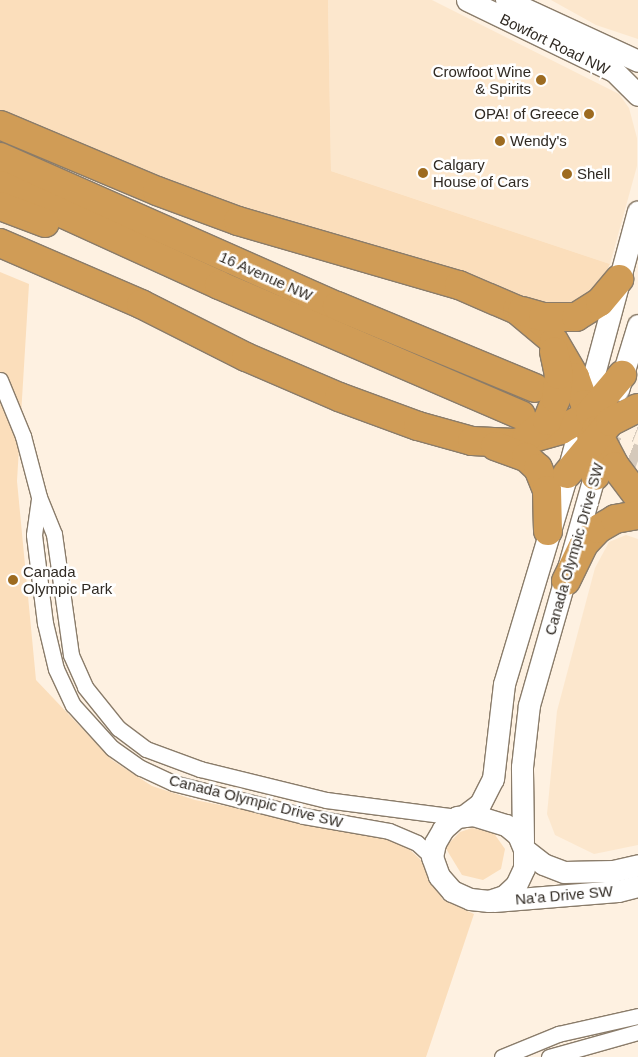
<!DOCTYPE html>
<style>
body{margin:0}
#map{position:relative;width:638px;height:1057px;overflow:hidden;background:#fef1e1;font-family:Helvetica,sans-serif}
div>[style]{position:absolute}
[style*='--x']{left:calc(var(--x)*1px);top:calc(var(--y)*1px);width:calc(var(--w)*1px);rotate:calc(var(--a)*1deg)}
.built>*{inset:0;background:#fce7cd}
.green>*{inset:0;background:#fbdebb}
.highway-tunnel>*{height:28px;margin-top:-14px;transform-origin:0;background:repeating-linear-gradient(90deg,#d5c9bb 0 28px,transparent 0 42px)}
.roads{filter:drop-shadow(1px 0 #8a7c6a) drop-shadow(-1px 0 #8a7c6a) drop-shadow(0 1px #8a7c6a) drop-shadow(0 -1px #8a7c6a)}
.street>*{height:15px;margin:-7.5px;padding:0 7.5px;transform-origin:7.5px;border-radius:7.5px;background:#fff}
.secondary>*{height:21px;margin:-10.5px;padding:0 10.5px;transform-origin:10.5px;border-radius:10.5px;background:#fff}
.highway>*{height:28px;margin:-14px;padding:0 14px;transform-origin:14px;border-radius:14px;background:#d09c56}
.dots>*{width:14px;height:14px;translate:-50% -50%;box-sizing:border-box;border:2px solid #fff;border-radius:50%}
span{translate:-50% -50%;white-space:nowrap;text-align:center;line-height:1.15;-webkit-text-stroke:5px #fff;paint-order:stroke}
.street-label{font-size:15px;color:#302a23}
.poi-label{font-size:15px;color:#302a23}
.right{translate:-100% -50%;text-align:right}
.left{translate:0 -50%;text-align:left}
</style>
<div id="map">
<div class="built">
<div style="clip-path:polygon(328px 0,432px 0,619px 94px,629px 108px,637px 138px,637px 166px,610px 264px,331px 171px)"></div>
<div style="clip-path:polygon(551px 0,638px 0,638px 39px,596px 25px)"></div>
<div style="clip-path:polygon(626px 535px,638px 539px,638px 845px,594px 854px,555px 835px,547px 814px,557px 711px,595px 568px,609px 542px)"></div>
</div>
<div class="green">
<div style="clip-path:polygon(0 0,328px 0,331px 171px,610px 264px,598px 290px,566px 312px,172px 187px,0 115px)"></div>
<div style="clip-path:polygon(0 272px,29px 284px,17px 481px,36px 680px,112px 760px,152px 786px,195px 800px,392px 839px,409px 849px,423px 862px,443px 900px,474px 914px,426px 1057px,0 1057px)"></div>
<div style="clip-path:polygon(472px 828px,493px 832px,505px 849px,501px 869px,483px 880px,462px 875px,445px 847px,460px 832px)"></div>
</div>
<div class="highway-tunnel">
<div style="--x:598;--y:413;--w:43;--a:21.8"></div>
<div style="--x:590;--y:441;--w:52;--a:21.6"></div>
</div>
<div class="roads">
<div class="street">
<div style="--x:0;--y:380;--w:61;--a:67.7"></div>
<div style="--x:23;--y:436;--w:63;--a:75.3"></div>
<div style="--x:39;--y:497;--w:40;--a:68"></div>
<div style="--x:54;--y:534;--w:122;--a:82"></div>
<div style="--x:71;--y:655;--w:35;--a:66"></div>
<div style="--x:85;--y:687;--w:53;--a:51.2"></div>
<div style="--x:118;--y:728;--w:35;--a:37"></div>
<div style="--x:146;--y:749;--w:58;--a:20.3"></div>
<div style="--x:200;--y:769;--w:130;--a:13.8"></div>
<div style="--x:326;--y:800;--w:132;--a:7.4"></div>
<div style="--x:39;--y:499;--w:36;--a:98"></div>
<div style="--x:34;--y:535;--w:89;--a:82.9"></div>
<div style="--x:45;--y:623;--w:47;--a:76.6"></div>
<div style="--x:56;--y:669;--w:40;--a:65"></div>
<div style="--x:73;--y:705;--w:58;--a:47.8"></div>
<div style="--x:112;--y:748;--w:35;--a:35"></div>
<div style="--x:141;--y:768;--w:35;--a:25"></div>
<div style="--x:173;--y:783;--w:135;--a:14.1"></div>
<div style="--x:304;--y:816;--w:86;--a:10"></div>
<div style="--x:389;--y:831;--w:30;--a:23"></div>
<div style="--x:417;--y:843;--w:21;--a:43"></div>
<div style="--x:502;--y:1057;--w:61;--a:-22.3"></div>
<div style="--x:558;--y:1034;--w:82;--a:-12.7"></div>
<div style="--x:549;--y:1057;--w:92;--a:-15.7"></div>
</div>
<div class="secondary">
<div style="--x:467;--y:0;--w:163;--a:25.8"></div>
<div style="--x:614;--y:71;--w:34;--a:45"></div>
<div style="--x:506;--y:0;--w:145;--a:24.8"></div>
<div style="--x:618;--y:390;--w:68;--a:-72.9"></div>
<div style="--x:473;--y:815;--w:34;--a:17"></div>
<div style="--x:506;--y:825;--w:16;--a:40"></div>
<div style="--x:518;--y:835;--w:15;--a:67"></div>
<div style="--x:524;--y:849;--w:19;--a:90"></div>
<div style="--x:524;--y:868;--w:19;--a:115"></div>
<div style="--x:516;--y:885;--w:16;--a:137"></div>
<div style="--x:504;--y:896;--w:16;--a:162"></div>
<div style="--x:489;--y:901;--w:19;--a:-174"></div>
<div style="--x:470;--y:899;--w:20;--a:-156"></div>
<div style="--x:452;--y:891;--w:20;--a:-131"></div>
<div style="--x:439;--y:876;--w:20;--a:-110"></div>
<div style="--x:432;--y:857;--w:14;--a:-78"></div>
<div style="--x:435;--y:843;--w:16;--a:-60"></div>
<div style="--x:443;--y:829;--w:18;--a:-41"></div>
<div style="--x:457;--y:817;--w:16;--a:-7"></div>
<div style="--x:464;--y:816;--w:20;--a:-37"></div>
<div style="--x:480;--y:804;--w:28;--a:-63"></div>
<div style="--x:493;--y:779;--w:96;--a:-83.4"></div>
<div style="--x:504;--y:684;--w:219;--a:-73.3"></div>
<div style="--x:567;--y:474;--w:272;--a:-74.9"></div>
<div style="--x:523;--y:842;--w:75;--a:-90.8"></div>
<div style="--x:522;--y:767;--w:62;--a:-83.6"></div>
<div style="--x:529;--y:705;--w:253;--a:-74.1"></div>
<div style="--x:524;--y:849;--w:24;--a:38"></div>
<div style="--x:543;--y:864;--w:22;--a:21"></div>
<div style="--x:564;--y:872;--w:49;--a:-1.2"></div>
<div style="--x:613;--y:871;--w:26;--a:-13"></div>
<div style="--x:494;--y:901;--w:124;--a:-4.6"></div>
<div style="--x:618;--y:891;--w:21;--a:-14"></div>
</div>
<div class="highway">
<div style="--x:0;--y:125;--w:170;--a:22.8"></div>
<div style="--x:157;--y:191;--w:86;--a:20.3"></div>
<div style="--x:238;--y:221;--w:230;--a:16.2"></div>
<div style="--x:459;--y:285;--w:63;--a:23.3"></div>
<div style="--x:517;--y:310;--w:48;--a:40"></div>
<div style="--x:554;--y:341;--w:42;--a:59.7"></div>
<div style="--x:575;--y:377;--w:29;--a:70"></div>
<div style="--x:585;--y:404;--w:36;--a:79"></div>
<div style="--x:592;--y:439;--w:37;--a:85"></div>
<div style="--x:0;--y:157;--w:368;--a:23.9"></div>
<div style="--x:337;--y:306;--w:214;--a:22.5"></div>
<div style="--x:0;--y:185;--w:241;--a:24.5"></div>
<div style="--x:219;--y:285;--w:329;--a:23.3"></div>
<div style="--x:0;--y:206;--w:48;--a:20.7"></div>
<div style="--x:0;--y:243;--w:154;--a:23.4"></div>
<div style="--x:141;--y:304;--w:118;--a:26.8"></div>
<div style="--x:246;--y:357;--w:101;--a:23.3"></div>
<div style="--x:339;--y:397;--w:84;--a:20.2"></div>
<div style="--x:418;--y:426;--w:56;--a:15.5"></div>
<div style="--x:472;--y:441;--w:43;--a:2.7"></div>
<div style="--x:515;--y:443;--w:48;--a:-15.8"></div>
<div style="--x:561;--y:430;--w:34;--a:-30"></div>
<div style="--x:590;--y:413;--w:50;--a:-49.9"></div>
<div style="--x:522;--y:311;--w:22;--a:16"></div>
<div style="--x:543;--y:317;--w:33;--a:0"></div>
<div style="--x:576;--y:317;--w:28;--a:-32"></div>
<div style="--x:600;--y:302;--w:30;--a:-50"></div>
<div style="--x:596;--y:430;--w:41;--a:62.2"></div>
<div style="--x:615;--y:466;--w:38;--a:53"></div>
<div style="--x:526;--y:438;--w:27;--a:-39"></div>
<div style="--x:547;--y:421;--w:24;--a:-68"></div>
<div style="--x:556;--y:399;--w:24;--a:-83"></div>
<div style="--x:559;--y:375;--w:24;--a:-102"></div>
<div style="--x:495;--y:446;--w:33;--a:20"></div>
<div style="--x:526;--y:457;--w:16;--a:43"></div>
<div style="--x:538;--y:468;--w:24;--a:68"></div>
<div style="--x:547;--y:490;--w:41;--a:88.6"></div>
<div style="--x:567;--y:474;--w:67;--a:-50.4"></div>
<div style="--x:610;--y:422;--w:31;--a:-27"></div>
<div style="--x:566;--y:581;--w:41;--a:-64.1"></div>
<div style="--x:584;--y:544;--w:21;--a:-47"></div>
<div style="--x:598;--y:529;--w:20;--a:-30"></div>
<div style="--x:615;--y:519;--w:23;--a:-10"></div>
</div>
</div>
<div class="dots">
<div style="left:541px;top:80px;background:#9d6b20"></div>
<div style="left:589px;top:114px;background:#9d6b20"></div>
<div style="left:500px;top:141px;background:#9d6b20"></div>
<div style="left:423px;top:173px;background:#9d6b20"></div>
<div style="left:567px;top:174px;background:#9d6b20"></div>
<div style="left:13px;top:580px;background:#9d6b20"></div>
</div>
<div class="street-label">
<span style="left:555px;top:44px;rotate:26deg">Bowfort Road NW</span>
<span style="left:266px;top:276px;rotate:24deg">16 Avenue NW</span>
<span style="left:574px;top:549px;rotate:-74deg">Canada Olympic Drive SW</span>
<span style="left:256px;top:801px;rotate:14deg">Canada Olympic Drive SW</span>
<span style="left:564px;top:895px;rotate:-5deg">Na'a Drive SW</span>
</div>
<div class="poi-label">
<span class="right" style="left:531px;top:80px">Crowfoot Wine<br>&amp; Spirits</span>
<span class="right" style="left:579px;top:114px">OPA! of Greece</span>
<span class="left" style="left:510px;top:141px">Wendy's</span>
<span class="left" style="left:433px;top:173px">Calgary<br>House of Cars</span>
<span class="left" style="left:577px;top:174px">Shell</span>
<span class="left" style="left:23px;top:580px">Canada<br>Olympic Park</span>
</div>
</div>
